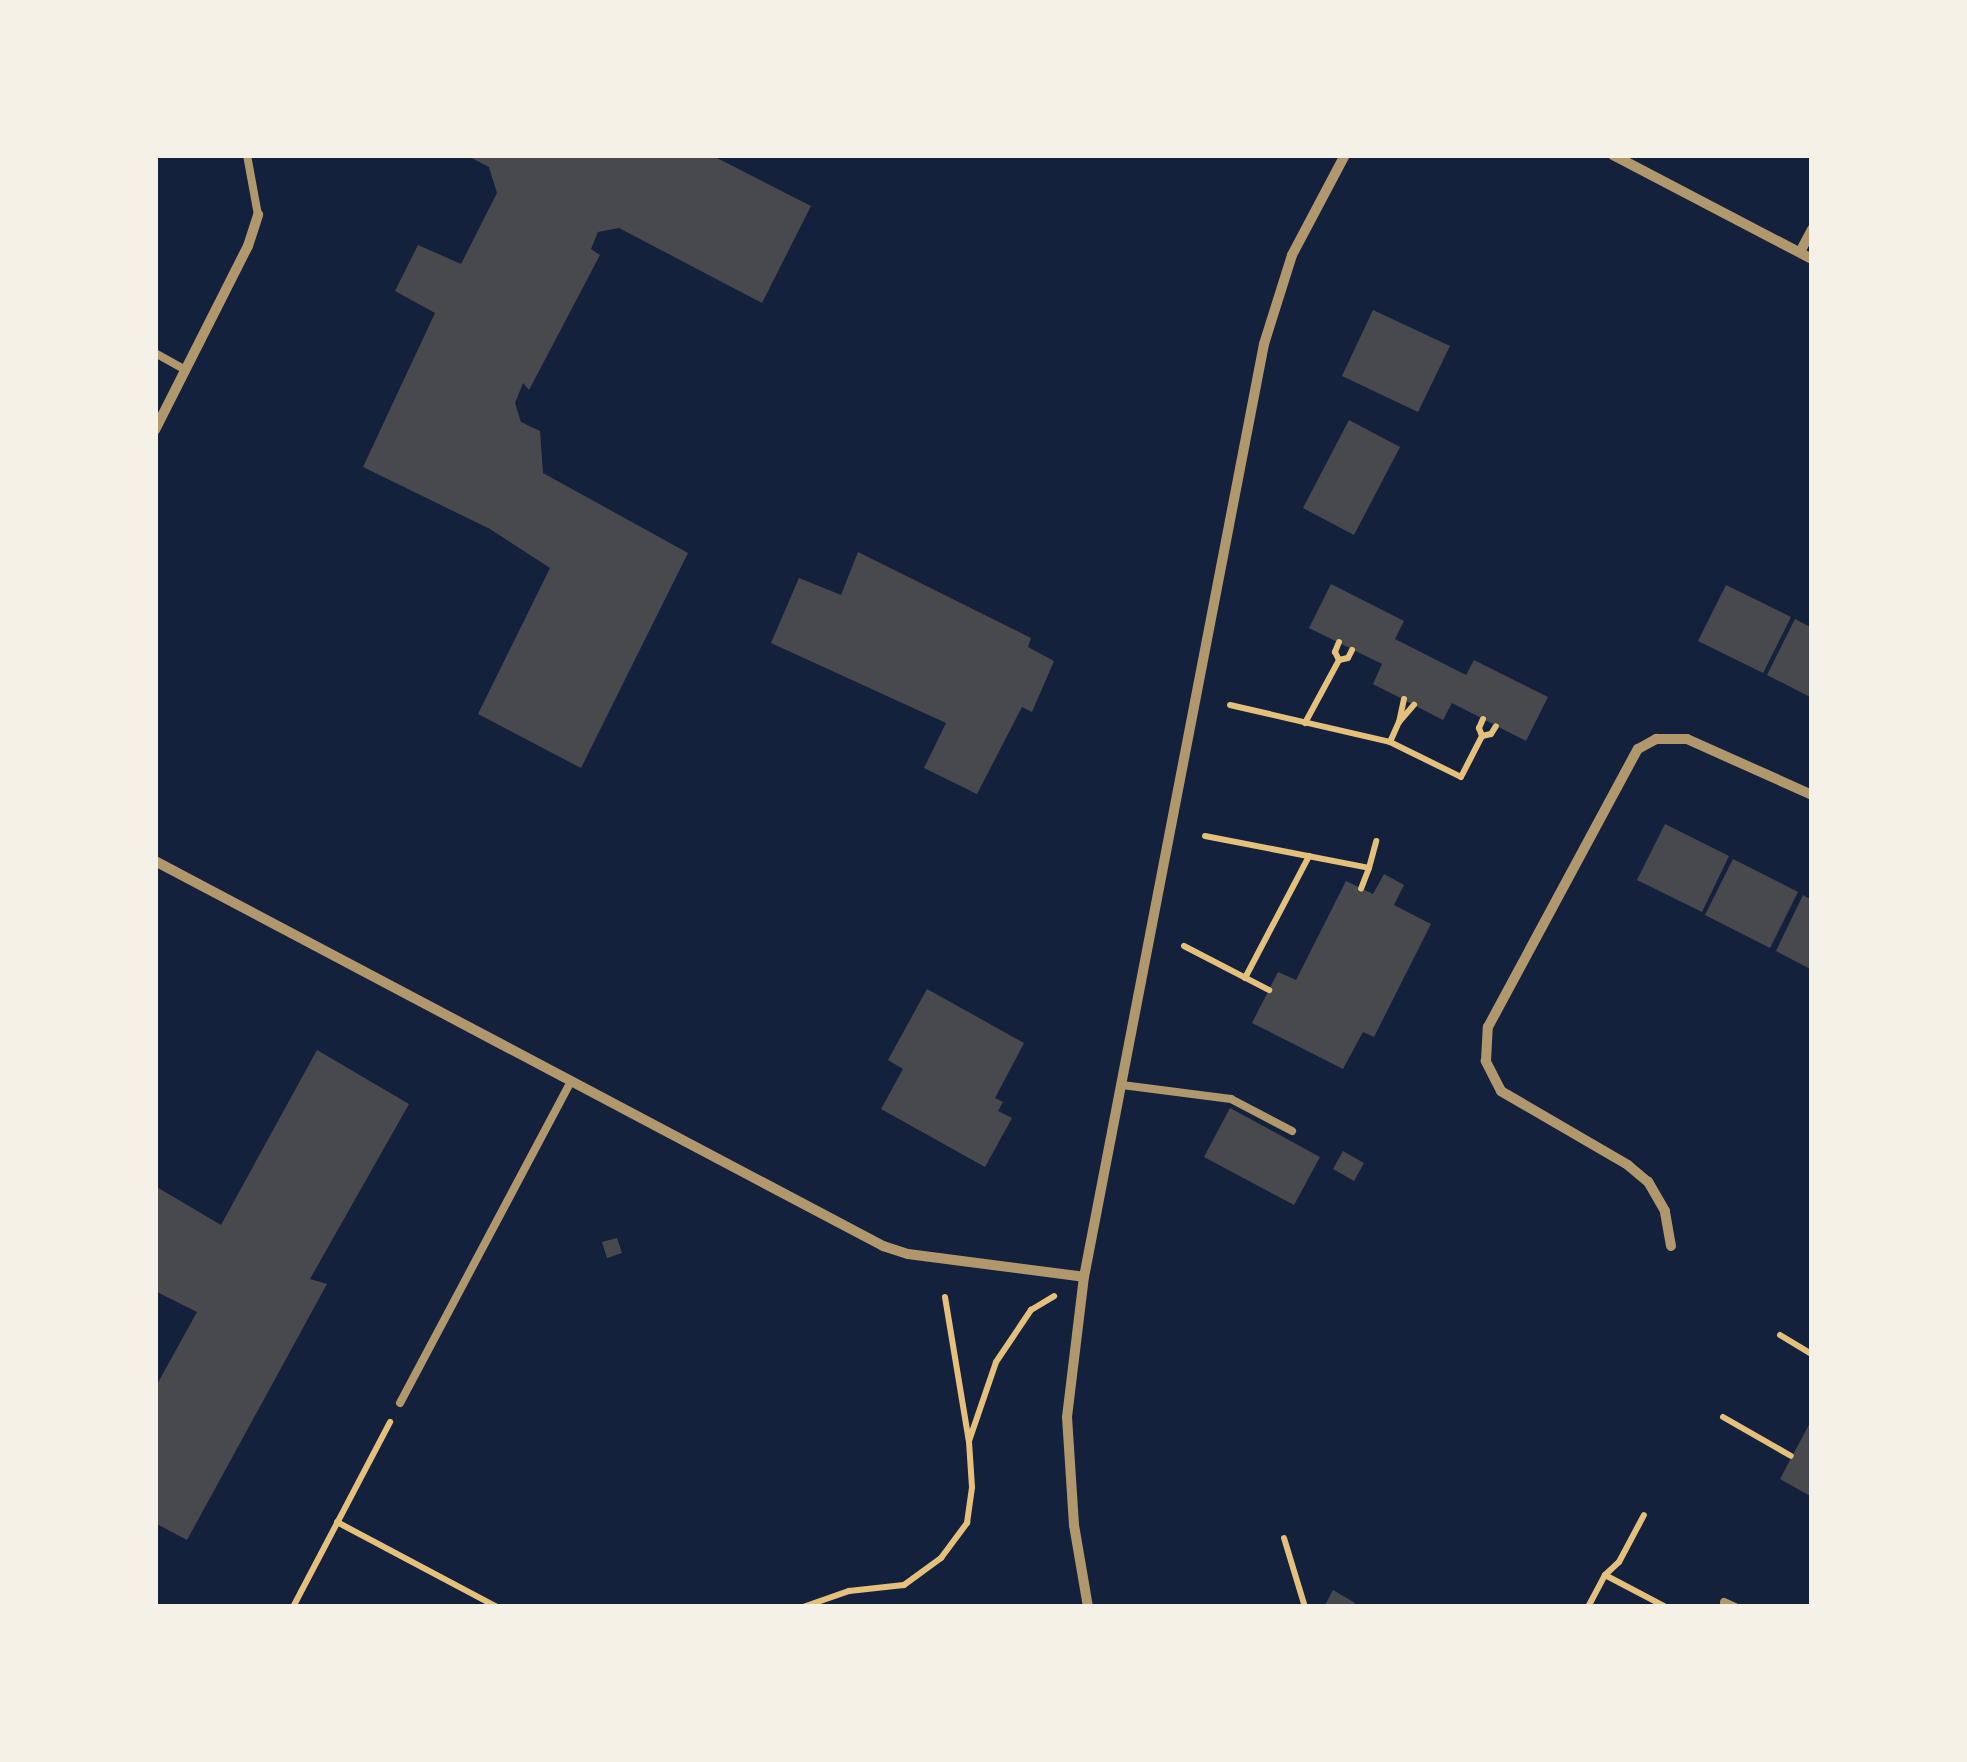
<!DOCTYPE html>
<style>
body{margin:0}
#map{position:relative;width:1967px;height:1762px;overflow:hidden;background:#14213d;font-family:"Roboto Condensed",sans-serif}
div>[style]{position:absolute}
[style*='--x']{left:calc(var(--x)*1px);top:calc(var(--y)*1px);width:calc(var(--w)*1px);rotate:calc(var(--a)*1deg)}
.building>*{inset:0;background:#48494c}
.path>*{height:6px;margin:-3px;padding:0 3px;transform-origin:3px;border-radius:3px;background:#e5c07b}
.service>*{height:8px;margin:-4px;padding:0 4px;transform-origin:4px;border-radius:4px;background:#b1986c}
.minor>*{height:10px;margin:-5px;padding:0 5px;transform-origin:5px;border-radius:5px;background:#b1986c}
span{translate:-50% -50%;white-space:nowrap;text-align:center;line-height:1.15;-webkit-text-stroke:9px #f6f1e7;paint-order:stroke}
.frame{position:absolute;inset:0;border:158px solid #f6f1e7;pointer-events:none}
</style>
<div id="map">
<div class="building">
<div style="clip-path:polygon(466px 155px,711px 155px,811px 206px,762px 303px,619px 228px,598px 232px,591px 249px,600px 255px,529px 390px,523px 383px,515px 403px,521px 422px,540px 431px,543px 473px,688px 553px,581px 768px,478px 714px,550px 568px,490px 529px,363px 467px,435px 313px,395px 291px,418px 245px,461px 264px,497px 193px,489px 167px)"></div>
<div style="clip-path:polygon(1373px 310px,1450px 346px,1418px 412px,1342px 376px)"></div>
<div style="clip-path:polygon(1349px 420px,1400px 447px,1354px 535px,1303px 508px)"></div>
<div style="clip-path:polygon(858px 552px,1031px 638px,1028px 647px,1054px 661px,1032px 712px,1022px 707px,977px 794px,924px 768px,946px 723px,771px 643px,799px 578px,841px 595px)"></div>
<div style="clip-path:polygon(1331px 584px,1404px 621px,1395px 639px,1466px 675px,1474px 660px,1548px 697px,1526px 741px,1452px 703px,1443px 720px,1373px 684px,1382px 664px,1309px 628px)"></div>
<div style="clip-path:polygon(1726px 585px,1791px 617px,1763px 673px,1698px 641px)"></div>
<div style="clip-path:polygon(1795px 619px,1812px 628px,1812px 698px,1767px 675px)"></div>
<div style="clip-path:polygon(1665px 824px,1729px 856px,1702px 912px,1637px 880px)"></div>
<div style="clip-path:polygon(1733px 859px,1798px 892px,1770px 948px,1705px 915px)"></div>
<div style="clip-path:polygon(1384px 874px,1404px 885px,1394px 905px,1431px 924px,1374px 1037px,1363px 1032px,1343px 1069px,1252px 1023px,1278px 972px,1296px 980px,1346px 881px,1373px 894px)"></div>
<div style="clip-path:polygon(1803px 895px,1812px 900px,1812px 970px,1776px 951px)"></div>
<div style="clip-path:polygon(927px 989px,1024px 1043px,995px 1098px,1003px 1102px,998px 1111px,1012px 1118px,985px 1167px,881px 1109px,903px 1069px,888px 1060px)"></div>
<div style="clip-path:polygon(317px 1050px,409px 1104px,310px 1279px,327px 1284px,187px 1540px,155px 1523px,155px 1388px,197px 1312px,155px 1291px,155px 1186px,221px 1225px)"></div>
<div style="clip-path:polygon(1230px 1108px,1320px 1157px,1294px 1205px,1204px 1157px)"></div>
<div style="clip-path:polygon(1343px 1151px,1364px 1163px,1354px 1181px,1333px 1169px)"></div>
<div style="clip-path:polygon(617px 1238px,622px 1253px,607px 1258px,602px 1242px)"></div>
<div style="clip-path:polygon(1812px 1419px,1812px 1497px,1780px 1479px)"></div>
<div style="clip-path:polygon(1333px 1590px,1355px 1603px,1352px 1607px,1324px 1607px)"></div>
</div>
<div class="path">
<div style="--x:1339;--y:642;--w:11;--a:112"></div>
<div style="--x:1335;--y:652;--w:9;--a:63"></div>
<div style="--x:1339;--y:660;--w:9;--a:-13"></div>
<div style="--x:1348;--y:658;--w:9;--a:-63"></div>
<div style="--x:1404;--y:699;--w:24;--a:102"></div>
<div style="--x:1399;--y:722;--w:23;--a:-49"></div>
<div style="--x:1230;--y:705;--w:164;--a:13"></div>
<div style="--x:1390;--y:742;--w:79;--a:26.2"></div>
<div style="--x:1461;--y:777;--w:46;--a:-62.9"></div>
<div style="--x:1483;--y:719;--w:10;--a:114"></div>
<div style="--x:1479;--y:728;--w:9;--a:69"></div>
<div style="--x:1482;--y:736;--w:9;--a:-13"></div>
<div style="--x:1491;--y:734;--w:9;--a:-58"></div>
<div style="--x:1305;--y:723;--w:72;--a:-61.6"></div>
<div style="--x:1390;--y:742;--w:22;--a:-66"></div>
<div style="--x:1205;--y:836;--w:167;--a:11"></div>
<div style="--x:1369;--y:868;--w:22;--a:111"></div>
<div style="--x:1369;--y:868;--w:28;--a:-75"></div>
<div style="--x:1184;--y:946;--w:96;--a:27.4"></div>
<div style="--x:1245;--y:978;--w:138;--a:-62.3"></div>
<div style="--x:1780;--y:1335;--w:37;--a:31"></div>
<div style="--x:1723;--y:1417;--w:78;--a:29.8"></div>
<div style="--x:969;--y:1441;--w:83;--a:-71.1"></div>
<div style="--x:996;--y:1362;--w:63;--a:-56.1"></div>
<div style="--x:1031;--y:1310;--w:27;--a:-31"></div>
<div style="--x:337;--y:1522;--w:181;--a:28"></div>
<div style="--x:1284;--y:1538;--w:72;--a:73.1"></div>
<div style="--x:1605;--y:1575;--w:19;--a:-43"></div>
<div style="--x:1619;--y:1562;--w:53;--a:-62"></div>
<div style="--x:293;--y:1607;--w:209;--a:-62.3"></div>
<div style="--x:803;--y:1607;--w:49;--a:-19.2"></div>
<div style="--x:849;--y:1591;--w:55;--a:-6.2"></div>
<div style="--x:904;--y:1585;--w:46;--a:-36.1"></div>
<div style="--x:941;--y:1558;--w:44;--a:-53.4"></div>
<div style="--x:967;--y:1523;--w:36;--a:-82"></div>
<div style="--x:972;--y:1487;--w:45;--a:-93.8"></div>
<div style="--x:969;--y:1442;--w:147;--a:-99.4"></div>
<div style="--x:1588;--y:1607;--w:36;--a:-62"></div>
<div style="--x:1605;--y:1575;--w:69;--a:27.7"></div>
</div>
<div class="service">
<div style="--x:247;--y:155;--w:61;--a:79.6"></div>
<div style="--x:155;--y:353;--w:35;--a:29"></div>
<div style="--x:1122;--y:1085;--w:110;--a:7.3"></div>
<div style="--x:1231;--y:1099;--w:69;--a:27.7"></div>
<div style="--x:400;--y:1403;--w:365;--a:-62"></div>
<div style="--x:1724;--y:1602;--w:12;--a:24"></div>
</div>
<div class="minor">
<div style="--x:1613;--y:155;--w:225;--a:27.6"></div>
<div style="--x:1800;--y:252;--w:26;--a:-62"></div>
<div style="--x:155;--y:430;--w:206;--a:-63.2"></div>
<div style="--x:248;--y:246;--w:33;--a:-72"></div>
<div style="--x:155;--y:861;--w:824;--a:27.87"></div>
<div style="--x:883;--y:1246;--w:26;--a:18"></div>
<div style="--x:908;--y:1254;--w:177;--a:7.4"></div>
<div style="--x:1671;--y:1246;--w:36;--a:-100"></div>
<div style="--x:1665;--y:1211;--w:34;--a:-120"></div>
<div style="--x:1648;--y:1182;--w:26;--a:-140"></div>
<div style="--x:1628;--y:1165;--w:147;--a:-149.8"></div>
<div style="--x:1501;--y:1091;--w:34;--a:-117"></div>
<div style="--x:1486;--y:1061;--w:34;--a:-87"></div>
<div style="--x:1488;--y:1027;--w:316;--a:-61.7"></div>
<div style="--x:1638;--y:749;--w:21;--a:-29"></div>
<div style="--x:1656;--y:739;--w:31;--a:0"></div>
<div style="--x:1687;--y:739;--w:137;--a:24.1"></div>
<div style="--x:1088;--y:1607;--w:83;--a:-99.7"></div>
<div style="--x:1074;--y:1525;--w:108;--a:-93.7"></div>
<div style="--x:1067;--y:1417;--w:141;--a:-83.1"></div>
<div style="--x:1084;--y:1277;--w:950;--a:-79.08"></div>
<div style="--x:1264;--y:344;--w:93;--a:-72.5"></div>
<div style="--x:1292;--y:255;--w:113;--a:-62.1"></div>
</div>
<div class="frame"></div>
</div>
